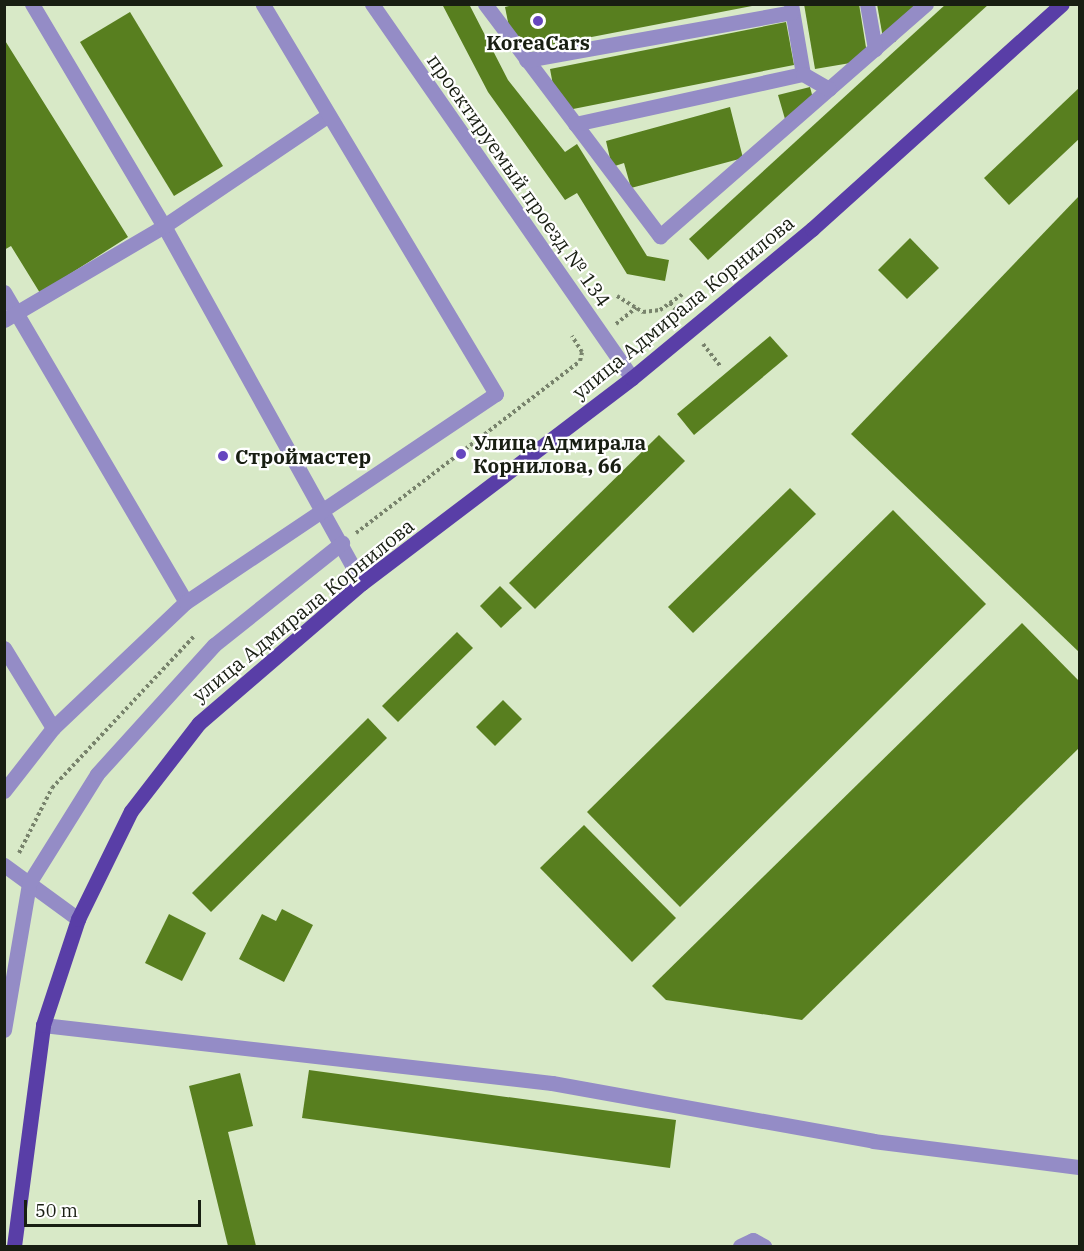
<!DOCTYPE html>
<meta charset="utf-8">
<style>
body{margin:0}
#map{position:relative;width:1084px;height:1251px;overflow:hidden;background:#d8e9c7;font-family:"IBM Plex Serif",serif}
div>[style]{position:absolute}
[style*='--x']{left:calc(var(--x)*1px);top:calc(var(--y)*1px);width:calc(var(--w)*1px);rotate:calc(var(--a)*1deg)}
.building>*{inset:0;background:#587f1f}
.path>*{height:4px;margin-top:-2px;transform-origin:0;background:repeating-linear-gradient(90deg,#78836c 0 3px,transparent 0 6px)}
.minor>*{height:15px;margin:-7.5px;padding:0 7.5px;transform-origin:7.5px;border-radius:7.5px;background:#948cc6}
.major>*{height:15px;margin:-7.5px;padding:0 7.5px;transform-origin:7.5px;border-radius:7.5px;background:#593ea7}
.dots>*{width:16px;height:16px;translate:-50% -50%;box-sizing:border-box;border:3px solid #fff;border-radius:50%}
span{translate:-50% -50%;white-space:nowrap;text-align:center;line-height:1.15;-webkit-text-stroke:4.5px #fff;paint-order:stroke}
.poi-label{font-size:20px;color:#181e12;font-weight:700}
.left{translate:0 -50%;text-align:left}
.street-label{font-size:20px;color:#181e12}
.frame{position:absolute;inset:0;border:6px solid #181e12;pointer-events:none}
.scale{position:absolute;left:24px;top:1200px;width:177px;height:27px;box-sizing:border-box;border:3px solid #181e12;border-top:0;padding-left:8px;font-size:18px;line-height:21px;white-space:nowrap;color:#181e12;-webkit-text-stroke:4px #fff;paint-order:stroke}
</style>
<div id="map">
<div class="building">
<div style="clip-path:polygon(442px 4px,469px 4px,508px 80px,565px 152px,577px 144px,647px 256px,669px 260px,665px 281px,627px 274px,577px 193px,565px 200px,488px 92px)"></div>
<div style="clip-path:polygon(516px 4px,752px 4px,752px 6px,514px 52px,505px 7px)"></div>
<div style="clip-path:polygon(804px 4px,859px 4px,868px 60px,815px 69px)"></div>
<div style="clip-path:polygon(877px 4px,925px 4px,895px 42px,884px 44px)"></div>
<div style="clip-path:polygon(946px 4px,989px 4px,708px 260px,689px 239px)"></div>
<div style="clip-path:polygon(130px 12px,223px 166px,174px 196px,80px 42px)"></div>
<div style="clip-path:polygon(786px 22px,794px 65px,558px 112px,550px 69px)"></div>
<div style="clip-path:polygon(4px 39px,128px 237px,40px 293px,11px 246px,4px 250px)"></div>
<div style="clip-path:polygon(810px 87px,816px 110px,785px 119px,778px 95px)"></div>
<div style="clip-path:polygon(1080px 87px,1080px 138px,1009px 205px,984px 178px)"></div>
<div style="clip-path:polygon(730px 107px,743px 158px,631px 188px,624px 163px,612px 167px,606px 141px)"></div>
<div style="clip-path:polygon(1080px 195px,1080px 653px,851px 434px)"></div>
<div style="clip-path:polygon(910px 238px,939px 268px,907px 299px,878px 270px)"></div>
<div style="clip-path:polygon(770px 336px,788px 356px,694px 435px,677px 414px)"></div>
<div style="clip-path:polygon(659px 435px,685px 461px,535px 609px,509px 583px)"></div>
<div style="clip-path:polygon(790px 488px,816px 514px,693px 633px,668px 607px)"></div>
<div style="clip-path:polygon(893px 510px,986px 604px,680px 907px,587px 812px)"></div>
<div style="clip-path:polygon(500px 586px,522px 608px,501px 628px,480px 606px)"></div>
<div style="clip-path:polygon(1022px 623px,1080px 682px,1080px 747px,802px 1020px,666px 1000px,652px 986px)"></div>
<div style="clip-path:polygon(457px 632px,473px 648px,398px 722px,382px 706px)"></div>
<div style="clip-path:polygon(503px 700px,522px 719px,495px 746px,476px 727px)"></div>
<div style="clip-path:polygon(368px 718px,387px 738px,211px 912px,192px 893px)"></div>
<div style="clip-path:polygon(584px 825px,676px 918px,632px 962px,540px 868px)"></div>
<div style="clip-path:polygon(282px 909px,313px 925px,284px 982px,239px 959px,262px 914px,276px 921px)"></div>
<div style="clip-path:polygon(169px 914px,206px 933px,182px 981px,145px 963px)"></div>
<div style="clip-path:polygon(309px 1070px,676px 1120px,670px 1168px,302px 1118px)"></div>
<div style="clip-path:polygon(240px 1073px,253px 1126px,228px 1132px,256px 1246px,228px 1246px,189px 1086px)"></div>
</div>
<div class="path">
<div style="--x:617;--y:296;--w:31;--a:32"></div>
<div style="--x:643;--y:312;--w:17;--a:-7"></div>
<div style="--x:660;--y:310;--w:29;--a:-35"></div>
<div style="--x:670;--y:303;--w:16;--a:50"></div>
<div style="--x:616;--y:324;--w:26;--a:-39"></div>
<div style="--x:703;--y:344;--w:29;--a:52"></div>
<div style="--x:356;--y:533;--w:282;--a:-37.5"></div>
<div style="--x:580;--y:361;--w:9;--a:-77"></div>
<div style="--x:582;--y:352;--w:19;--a:-122"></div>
<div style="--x:19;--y:853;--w:73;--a:-63.1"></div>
<div style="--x:52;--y:788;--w:208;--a:-46.9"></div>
</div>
<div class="minor">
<div style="--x:32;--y:4;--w:258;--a:59.3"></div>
<div style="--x:164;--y:226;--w:408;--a:61"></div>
<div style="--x:372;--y:4;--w:455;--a:55.2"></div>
<div style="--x:485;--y:4;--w:291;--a:53"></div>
<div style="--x:660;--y:236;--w:353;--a:-41.1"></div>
<div style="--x:791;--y:4;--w:71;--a:80.3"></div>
<div style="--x:867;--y:4;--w:46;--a:79.9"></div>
<div style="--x:526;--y:60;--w:270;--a:-10.2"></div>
<div style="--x:575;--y:124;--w:233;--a:-12.4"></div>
<div style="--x:803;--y:74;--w:30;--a:30"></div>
<div style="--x:4;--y:292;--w:359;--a:59.6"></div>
<div style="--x:4;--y:320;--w:186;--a:-30.4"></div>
<div style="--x:164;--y:226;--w:197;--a:-34"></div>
<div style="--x:4;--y:648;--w:94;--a:58.5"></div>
<div style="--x:4;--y:791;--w:80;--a:-52.1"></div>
<div style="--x:53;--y:728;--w:183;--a:-43.5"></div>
<div style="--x:186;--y:602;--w:373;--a:-33.9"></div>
<div style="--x:496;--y:394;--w:454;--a:-120.9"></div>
<div style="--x:4;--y:865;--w:92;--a:36.1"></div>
<div style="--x:43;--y:1025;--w:512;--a:6.5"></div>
<div style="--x:552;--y:1083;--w:326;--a:10.2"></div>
<div style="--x:873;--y:1141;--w:209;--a:7.2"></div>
<div style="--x:4;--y:1030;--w:149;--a:-80.3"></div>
<div style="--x:29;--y:883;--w:128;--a:-58"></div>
<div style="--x:97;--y:774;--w:174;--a:-47.8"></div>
<div style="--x:214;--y:645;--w:164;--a:-38.6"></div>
<div style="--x:740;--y:1246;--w:14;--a:-25"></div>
<div style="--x:753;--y:1240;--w:13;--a:29"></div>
</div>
<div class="major">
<div style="--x:14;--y:1246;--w:223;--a:-82.5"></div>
<div style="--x:43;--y:1025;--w:112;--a:-71.7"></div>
<div style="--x:78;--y:919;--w:120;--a:-63.9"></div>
<div style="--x:131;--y:811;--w:111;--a:-52.3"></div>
<div style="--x:199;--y:723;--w:215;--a:-40.7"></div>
<div style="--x:362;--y:583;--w:339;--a:-37.2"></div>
<div style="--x:632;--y:378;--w:234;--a:-39.6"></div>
<div style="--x:812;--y:229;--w:336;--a:-42"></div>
</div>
<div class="dots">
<div style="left:538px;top:21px;background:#6646bf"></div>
<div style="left:461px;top:454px;background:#6646bf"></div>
<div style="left:223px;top:456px;background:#6646bf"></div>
</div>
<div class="poi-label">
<span style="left:538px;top:42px">KoreaCars</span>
<span class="left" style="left:473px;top:454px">Улица Адмирала<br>Корнилова, 66</span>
<span class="left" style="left:235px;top:456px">Строймастер</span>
</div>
<div class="street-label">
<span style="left:519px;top:180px;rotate:55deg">проектируемый проезд № 134</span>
<span style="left:683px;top:307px;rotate:-39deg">улица Адмирала Корнилова</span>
<span style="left:303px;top:610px;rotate:-39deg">улица Адмирала Корнилова</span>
</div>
<div class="frame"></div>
<div class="scale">50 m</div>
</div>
